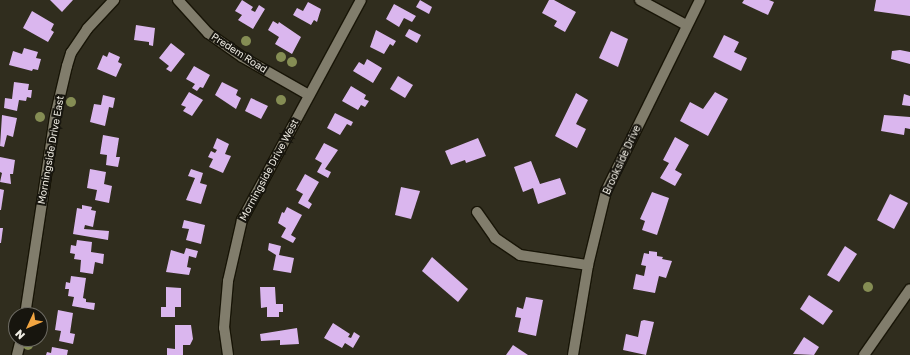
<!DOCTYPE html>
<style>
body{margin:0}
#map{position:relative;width:910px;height:355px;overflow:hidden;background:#302d1e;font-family:"Golos Text",sans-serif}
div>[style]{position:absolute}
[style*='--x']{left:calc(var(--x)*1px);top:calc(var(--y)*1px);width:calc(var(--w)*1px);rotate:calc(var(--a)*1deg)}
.building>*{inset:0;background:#dab6ee}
.roads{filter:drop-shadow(1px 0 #181507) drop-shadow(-1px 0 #181507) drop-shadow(0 1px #181507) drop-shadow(0 -1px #181507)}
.street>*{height:10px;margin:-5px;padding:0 5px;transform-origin:5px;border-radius:5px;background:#817d6c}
.secondary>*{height:10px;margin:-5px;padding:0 5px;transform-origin:5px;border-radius:5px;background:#817d6c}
.trees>*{width:10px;height:10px;margin:-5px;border-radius:50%;background:#858d54}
span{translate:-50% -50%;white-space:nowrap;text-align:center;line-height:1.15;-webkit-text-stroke:4px #17150e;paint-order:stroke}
.street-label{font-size:10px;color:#f1eee5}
.north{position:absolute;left:8px;top:307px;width:40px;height:40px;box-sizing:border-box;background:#17150e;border:1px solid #6e6c64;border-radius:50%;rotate:226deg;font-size:11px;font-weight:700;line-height:16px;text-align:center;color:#f1eee5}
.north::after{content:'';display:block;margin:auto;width:14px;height:18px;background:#f2a541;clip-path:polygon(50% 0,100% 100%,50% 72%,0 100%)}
</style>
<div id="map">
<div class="building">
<div style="clip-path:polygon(50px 0,73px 0,62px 12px)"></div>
<div style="clip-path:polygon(242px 0,253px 7px,251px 10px,255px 12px,259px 5px,265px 9px,253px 29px,238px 20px,242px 15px,235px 11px)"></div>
<div style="clip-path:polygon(420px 0,432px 7px,429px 14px,416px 7px)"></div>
<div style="clip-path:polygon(549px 0,554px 0,576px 12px,565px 32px,554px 26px,557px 21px,542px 13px)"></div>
<div style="clip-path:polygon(744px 0,769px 0,774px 2px,768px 15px,742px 3px)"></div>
<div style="clip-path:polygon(876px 0,910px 0,910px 16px,874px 11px)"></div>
<div style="clip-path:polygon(308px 2px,321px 9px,317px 22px,314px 20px,311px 25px,293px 15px,297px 8px,303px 11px)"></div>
<div style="clip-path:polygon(394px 4px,416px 16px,412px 22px,404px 18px,399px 27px,386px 19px)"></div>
<div style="clip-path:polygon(32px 11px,54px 24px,51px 30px,54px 32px,48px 42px,23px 28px)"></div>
<div style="clip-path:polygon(273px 21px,278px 24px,279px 22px,301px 37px,292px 54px,275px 44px,279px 37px,268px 30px)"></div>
<div style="clip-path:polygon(136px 25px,155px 28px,153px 46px,149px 45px,149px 42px,134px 40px)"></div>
<div style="clip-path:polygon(409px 29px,421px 35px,417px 43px,405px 36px)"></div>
<div style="clip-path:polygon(376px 30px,396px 41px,393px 46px,390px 44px,384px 54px,370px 47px)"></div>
<div style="clip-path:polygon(611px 31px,628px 39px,618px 67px,599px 58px)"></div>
<div style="clip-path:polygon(724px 35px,739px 42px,734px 52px,747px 58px,741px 71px,713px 57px)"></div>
<div style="clip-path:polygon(171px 43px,185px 54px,171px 72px,166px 69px,169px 66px,159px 58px)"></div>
<div style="clip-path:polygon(24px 48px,38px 52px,36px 58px,41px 59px,38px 70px,33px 69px,32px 71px,9px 65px,13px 51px,22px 54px)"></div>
<div style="clip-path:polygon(900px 50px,910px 52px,910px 64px,891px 59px,892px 51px)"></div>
<div style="clip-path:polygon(109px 52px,120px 57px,118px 62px,122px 64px,116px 77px,97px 69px,103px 55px,107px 57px)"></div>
<div style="clip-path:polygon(367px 59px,382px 68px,373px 83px,353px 71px,359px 62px,364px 65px)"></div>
<div style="clip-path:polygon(194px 66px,210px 75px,203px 88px,200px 87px,197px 91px,192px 88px,195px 84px,186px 79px)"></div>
<div style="clip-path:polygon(398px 76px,413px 85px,405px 98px,390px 89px)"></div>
<div style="clip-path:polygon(14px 82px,29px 84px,28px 90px,32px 90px,31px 98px,27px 97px,26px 101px,19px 100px,17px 111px,4px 108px,5px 98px,12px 99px)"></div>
<div style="clip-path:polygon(222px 82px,238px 90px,236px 95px,241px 98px,236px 109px,215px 95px)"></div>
<div style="clip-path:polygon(351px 86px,366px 95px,364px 99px,369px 101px,365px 107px,361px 105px,358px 110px,342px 101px)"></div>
<div style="clip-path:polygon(189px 92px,203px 100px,192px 116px,183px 111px,186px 107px,181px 105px)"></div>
<div style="clip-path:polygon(715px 92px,728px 99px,708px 136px,680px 121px,690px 102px,703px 109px)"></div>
<div style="clip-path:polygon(576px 93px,588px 100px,576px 124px,586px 129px,577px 148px,555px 136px)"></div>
<div style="clip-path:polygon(904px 94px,910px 96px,910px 106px,902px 105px)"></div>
<div style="clip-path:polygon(103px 95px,115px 98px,113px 108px,109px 107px,105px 126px,90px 122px,94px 104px,101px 105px)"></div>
<div style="clip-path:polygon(251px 98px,268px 106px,261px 119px,245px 111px)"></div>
<div style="clip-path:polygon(335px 113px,353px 122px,351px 126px,347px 124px,340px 135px,327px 128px)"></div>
<div style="clip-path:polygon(2px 115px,17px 118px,13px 137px,7px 135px,4px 147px,0 146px)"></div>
<div style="clip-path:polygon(884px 115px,910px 117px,910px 129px,905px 128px,904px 135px,881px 131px)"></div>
<div style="clip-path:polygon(103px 135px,119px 138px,116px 157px,120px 157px,118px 167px,106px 165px,107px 155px,100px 154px)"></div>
<div style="clip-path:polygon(675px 137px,689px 145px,675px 170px,682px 174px,675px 186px,660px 178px,669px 163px,663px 160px)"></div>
<div style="clip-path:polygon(217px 138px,229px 144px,225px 154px,231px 156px,223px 173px,209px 167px,213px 159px,208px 157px,211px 151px,215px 153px,217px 150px,213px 148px)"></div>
<div style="clip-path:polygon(478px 138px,486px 156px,466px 163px,465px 160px,451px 165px,445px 151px)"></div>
<div style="clip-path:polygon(324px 143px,338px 150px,325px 169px,331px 172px,328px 178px,317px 172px,322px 163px,315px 159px)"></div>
<div style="clip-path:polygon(0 157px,15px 160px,13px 174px,10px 174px,11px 184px,0 182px,2px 173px,0 172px)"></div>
<div style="clip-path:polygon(531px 161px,540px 184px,560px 178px,566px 194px,538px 204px,533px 188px,523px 192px,514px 167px)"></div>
<div style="clip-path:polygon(90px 169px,106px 172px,104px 184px,112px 186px,109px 203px,95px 200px,97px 190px,87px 188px)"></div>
<div style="clip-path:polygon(191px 169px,203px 173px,200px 183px,207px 185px,201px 204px,186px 200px,195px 178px,188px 176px)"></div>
<div style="clip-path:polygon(305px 174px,319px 182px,308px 201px,312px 204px,309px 209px,298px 203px,303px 194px,296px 190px)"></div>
<div style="clip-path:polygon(401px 187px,420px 191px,411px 219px,395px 215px)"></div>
<div style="clip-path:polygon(0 189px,4px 190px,1px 210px,0 210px)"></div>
<div style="clip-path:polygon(652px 192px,669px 198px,657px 235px,642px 230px,645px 221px,640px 219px)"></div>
<div style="clip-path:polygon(890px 194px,908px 203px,894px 229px,877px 220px)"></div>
<div style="clip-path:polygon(82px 205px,92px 207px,91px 210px,96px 211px,93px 227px,85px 225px,84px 229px,109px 231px,108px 240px,73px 234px,77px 208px,82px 209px)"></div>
<div style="clip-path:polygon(287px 207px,302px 215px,291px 235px,296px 238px,293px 243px,281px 237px,286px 228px,278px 223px,282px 212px,284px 213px)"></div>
<div style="clip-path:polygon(184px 220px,205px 225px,201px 244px,186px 240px,189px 229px,182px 228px)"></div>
<div style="clip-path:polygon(0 228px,3px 228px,1px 243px,0 243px)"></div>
<div style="clip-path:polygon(77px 240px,92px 242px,91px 252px,104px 254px,103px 264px,95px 262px,93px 274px,80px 272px,81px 260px,74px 259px,75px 254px,70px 253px,71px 245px,76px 246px)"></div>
<div style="clip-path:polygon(269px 243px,281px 246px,279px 255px,294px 258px,291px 273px,273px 270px,276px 255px,268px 250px)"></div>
<div style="clip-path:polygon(845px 246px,857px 254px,839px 282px,827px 275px)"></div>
<div style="clip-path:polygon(186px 248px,198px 251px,196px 258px,189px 256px,187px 267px,191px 268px,189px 275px,166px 272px,171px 250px,184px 254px)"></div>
<div style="clip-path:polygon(649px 251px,657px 252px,657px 256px,663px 257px,662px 259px,672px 261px,666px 278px,659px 276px,655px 293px,633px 289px,636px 274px,644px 276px,646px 266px,641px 265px,644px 253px,649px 254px)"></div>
<div style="clip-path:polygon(432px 257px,468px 289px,458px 302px,422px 271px)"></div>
<div style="clip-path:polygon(71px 276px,86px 278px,83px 298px,86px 299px,86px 302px,95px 303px,94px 310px,72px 306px,74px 297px,68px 296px,69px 289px,65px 289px,66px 282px,70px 283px)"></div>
<div style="clip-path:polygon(166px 287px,181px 288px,181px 307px,175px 307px,175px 317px,161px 317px,161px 307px,166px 307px)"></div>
<div style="clip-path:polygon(260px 287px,275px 287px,276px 304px,283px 304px,283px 312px,279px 312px,279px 317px,267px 317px,267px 307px,261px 308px)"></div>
<div style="clip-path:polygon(809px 295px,833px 311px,823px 325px,800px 309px)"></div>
<div style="clip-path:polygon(526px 297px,543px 300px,536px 336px,518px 332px,521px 318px,515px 317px,517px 307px,523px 309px)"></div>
<div style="clip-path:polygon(58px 310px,73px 313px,70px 333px,75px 334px,73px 344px,59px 341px,61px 331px,55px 330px)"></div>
<div style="clip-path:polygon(644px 320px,654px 322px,646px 355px,623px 350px,626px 334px,638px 337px,641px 321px)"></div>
<div style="clip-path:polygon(333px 323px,350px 334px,348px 337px,351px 338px,354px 332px,360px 336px,353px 348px,345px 343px,342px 348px,324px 338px)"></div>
<div style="clip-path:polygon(175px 325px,191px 325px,193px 339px,190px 345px,183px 345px,183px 355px,167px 355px,167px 348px,175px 349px)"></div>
<div style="clip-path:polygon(297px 328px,299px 344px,280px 345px,280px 340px,261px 341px,260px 334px)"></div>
<div style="clip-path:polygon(804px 337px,819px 347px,814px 355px,793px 354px)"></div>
<div style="clip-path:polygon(513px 345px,528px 355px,506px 355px)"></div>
<div style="clip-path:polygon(52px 347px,68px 350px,67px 355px,46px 355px,47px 352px,51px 353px)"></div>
</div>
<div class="roads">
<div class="street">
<div style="--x:178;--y:0;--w:45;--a:47.7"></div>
<div style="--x:208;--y:33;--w:42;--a:35.2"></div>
<div style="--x:242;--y:57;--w:77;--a:29.6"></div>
<div style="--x:640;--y:0;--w:52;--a:28.5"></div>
<div style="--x:477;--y:212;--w:32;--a:55"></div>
<div style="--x:495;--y:238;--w:30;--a:34"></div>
<div style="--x:520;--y:255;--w:69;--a:8.4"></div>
<div style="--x:25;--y:315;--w:200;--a:-81.4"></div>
<div style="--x:55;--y:117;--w:52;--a:-76.8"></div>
<div style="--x:67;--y:66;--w:14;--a:-73"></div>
<div style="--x:71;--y:53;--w:29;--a:-56"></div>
<div style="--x:87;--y:29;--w:40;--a:-47"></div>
<div style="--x:17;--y:355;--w:16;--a:-76"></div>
<div style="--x:228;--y:355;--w:27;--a:-98"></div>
<div style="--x:224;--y:328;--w:47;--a:-85.1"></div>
<div style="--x:228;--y:281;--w:63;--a:-77.1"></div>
<div style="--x:242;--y:220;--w:250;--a:-61.6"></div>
<div style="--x:573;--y:355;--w:91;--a:-80.5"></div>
<div style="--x:588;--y:265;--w:76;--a:-76.3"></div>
<div style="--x:606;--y:191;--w:213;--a:-63.8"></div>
</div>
<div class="secondary">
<div style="--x:864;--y:355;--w:80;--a:-55.1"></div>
</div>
</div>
<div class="trees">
<div style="left:246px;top:41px"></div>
<div style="left:281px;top:57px"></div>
<div style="left:292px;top:62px"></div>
<div style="left:281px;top:100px"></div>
<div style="left:71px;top:102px"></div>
<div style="left:40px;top:117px"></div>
<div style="left:868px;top:287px"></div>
<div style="left:28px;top:345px"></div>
</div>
<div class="street-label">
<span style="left:239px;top:53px;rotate:33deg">Predem Road</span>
<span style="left:51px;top:150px;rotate:-80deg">Morningside Drive East</span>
<span style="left:622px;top:160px;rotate:-65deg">Brookside Drive</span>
<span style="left:269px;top:170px;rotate:-62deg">Morningside Drive West</span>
</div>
<div class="north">N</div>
</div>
